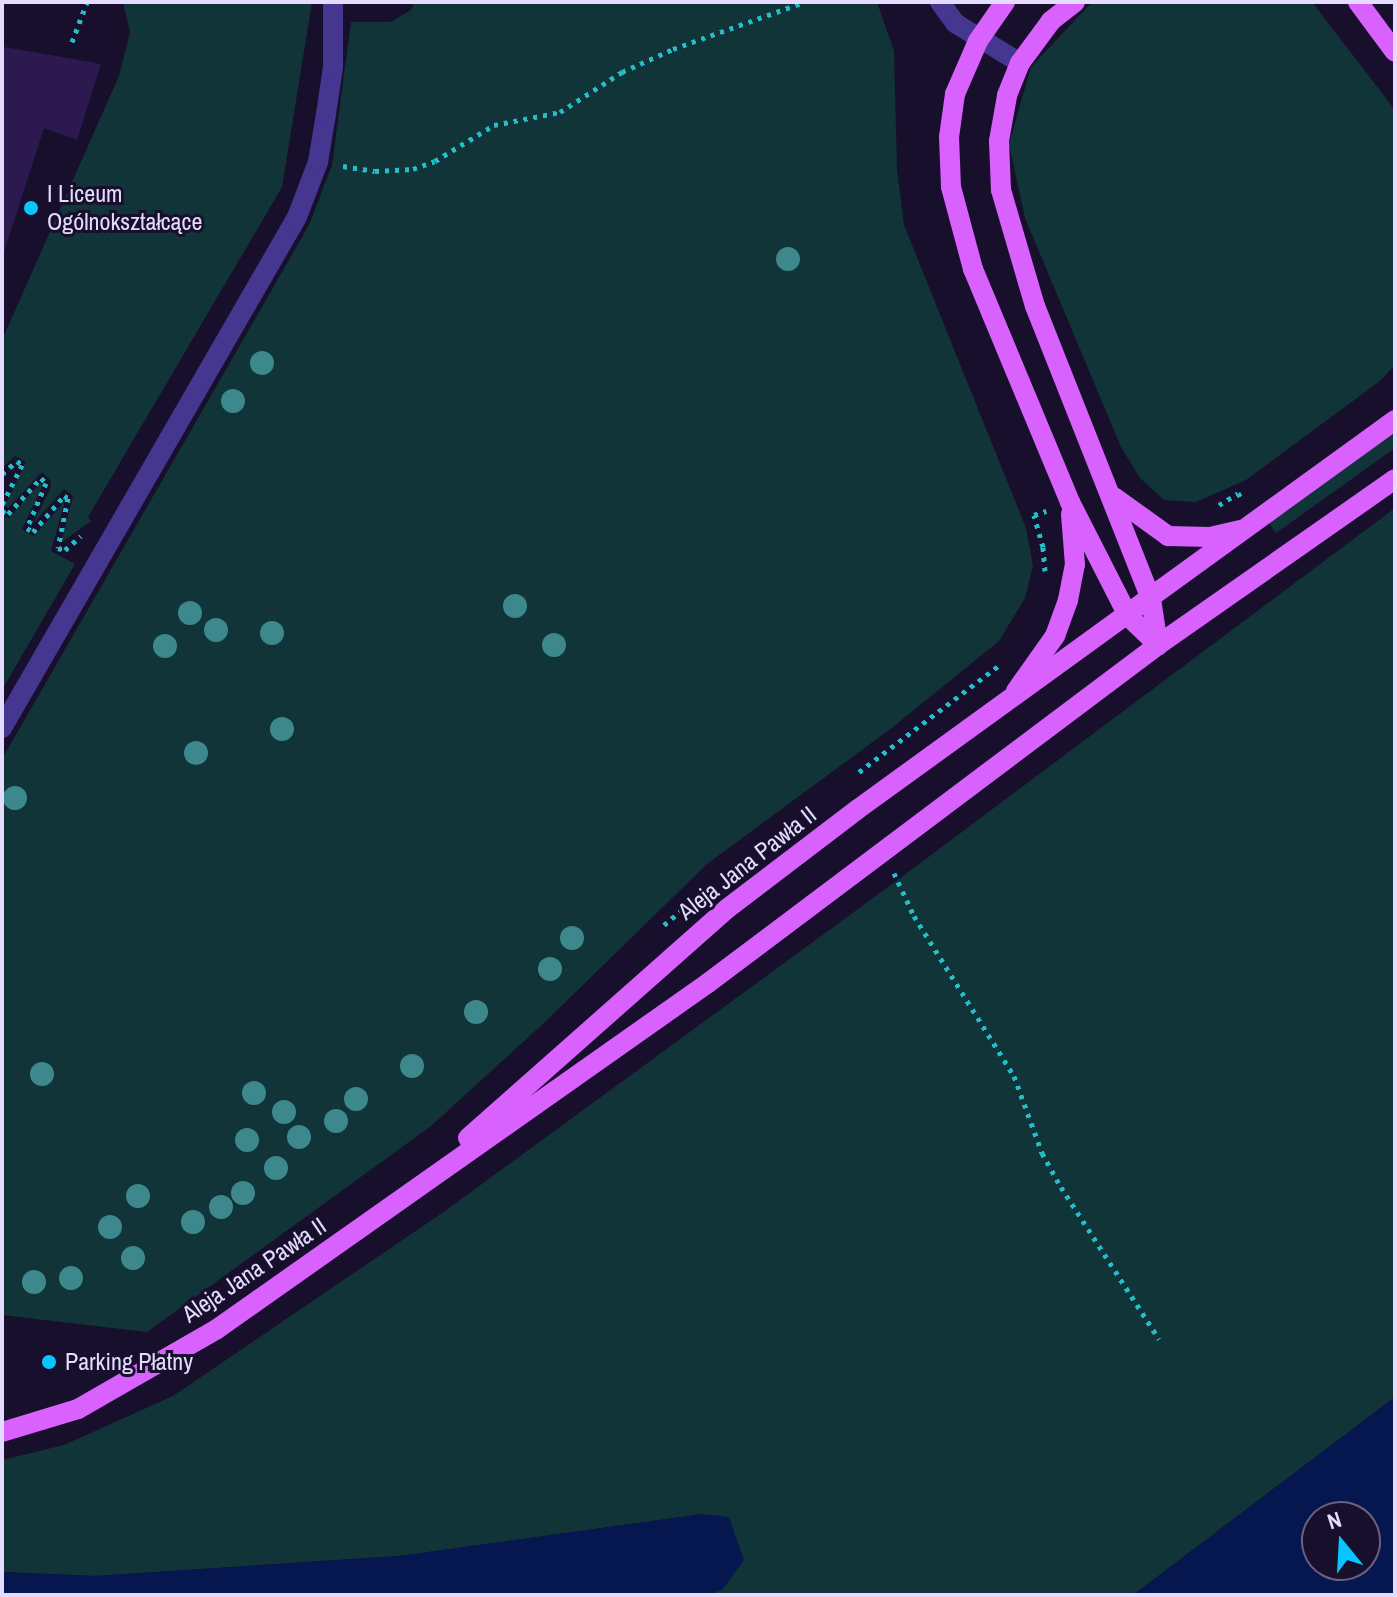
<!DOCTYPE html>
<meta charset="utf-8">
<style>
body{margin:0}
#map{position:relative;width:1397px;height:1597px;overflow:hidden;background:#180f2d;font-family:"Archivo Narrow",sans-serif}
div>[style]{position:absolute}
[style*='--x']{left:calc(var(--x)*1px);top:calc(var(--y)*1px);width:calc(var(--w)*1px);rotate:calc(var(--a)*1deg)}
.green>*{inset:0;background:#113438}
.water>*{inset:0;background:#06174f}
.building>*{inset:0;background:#2c1950}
.path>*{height:5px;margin-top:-2.5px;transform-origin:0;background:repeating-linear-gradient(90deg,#25bdc9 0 4px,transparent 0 10px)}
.pedestrian>*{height:20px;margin:-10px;padding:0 10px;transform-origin:10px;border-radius:10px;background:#453690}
.minor>*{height:20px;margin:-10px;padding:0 10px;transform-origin:10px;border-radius:10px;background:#453690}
.primary>*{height:20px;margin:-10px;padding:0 10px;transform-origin:10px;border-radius:10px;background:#d962ff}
.trees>*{width:24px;height:24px;margin:-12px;border-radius:50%;background:#3d888c}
.dots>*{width:22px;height:22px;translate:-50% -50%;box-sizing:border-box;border:4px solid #180f2d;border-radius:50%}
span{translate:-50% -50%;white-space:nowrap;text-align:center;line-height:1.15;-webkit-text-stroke:6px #180f2d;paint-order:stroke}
.poi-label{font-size:24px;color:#e4dbff}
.left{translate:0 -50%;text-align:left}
.street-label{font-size:24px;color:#e4dbff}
.frame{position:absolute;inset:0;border:4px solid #e4dbff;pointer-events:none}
.north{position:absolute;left:1301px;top:1501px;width:80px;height:80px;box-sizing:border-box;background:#180f2d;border:2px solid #6a6181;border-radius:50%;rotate:342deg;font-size:22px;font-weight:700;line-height:32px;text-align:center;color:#e4dbff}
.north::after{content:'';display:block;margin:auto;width:28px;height:36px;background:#07c5ff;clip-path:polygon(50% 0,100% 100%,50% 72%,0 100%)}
</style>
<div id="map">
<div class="green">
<div style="clip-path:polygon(123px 2px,312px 2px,282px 187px,88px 517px,91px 521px,61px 543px,73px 496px,64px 489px,33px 524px,50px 489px,51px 481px,42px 472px,8px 508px,5px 505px,26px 462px,15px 456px,2px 468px,2px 340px,119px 76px,130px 32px)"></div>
<div style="clip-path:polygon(415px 2px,877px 2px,894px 51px,897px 169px,904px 225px,1026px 528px,1033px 566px,1025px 598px,999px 641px,893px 727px,707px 864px,545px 1022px,431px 1126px,147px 1332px,2px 1315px,2px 759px,309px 225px,332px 165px,351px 22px,391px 22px,411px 10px)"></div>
<div style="clip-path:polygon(1092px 2px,1312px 2px,1395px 110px,1395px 365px,1380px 381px,1246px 480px,1196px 502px,1164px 500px,1140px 478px,1121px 447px,1025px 218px,1009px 144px,1031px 67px)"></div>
<div style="clip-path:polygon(1395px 431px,1395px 448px,1276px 533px,1269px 523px)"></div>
<div style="clip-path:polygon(40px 483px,43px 485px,22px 529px,34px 536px,65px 501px,51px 551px,75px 564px,2px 690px,2px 515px,9px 518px)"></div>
<div style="clip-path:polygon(1395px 508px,1395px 1397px,1133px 1595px,708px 1595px,723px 1589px,703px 1514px,399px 1556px,95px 1576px,2px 1572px,2px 1460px,64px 1445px,173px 1396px,445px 1211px,903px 876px)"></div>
</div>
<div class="water">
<div style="clip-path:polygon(evenodd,1395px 1397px,1395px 1595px,1133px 1595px,1395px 1397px,1317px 1517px,1365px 1517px,1365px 1565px,1317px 1565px,1317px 1517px)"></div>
<div style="clip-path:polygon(703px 1514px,729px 1517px,744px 1560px,723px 1589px,708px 1595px,2px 1595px,2px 1572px,95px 1576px,399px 1556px)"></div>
</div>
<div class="building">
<div style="clip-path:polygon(5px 47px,101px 64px,77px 140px,44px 128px,3px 255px,2px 55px)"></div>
</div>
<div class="path">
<div style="--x:72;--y:42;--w:43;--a:-69.4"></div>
<div style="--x:343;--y:166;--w:32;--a:9"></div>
<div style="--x:375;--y:171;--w:38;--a:-3"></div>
<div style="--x:413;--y:169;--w:23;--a:-20"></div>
<div style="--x:435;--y:161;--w:69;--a:-31.4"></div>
<div style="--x:494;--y:125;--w:67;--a:-11.1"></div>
<div style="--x:560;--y:112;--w:74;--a:-32.8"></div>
<div style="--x:622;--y:72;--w:56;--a:-24.3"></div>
<div style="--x:673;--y:49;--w:139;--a:-19.7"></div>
<div style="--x:2;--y:474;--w:20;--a:-41"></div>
<div style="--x:17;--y:461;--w:6;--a:39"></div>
<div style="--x:22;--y:465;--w:45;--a:116.6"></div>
<div style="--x:1219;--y:505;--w:22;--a:-32"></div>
<div style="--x:1238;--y:493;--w:7;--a:56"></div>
<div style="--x:2;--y:511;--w:7;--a:27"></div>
<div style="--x:8;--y:514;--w:49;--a:-47.5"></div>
<div style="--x:41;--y:478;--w:7;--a:45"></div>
<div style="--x:46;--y:483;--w:49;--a:112.9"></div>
<div style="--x:27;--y:528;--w:7;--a:34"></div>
<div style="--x:33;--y:532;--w:48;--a:-49.3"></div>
<div style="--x:64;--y:496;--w:4;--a:27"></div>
<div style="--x:68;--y:498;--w:51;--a:101.3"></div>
<div style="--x:58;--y:548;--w:7;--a:16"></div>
<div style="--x:65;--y:550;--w:21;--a:-41"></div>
<div style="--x:1045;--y:571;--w:24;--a:-95"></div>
<div style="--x:1043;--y:547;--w:33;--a:-106"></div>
<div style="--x:1034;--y:515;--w:13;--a:-18"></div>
<div style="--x:859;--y:772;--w:178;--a:-37.3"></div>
<div style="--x:894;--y:873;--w:47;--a:65.1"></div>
<div style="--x:914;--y:916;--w:189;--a:58"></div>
<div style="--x:1014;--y:1076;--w:82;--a:70"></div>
<div style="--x:1042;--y:1153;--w:39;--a:61"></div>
<div style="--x:1061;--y:1187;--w:181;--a:57.2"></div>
<div style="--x:664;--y:925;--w:42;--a:-40.2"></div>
</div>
<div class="pedestrian">
<div style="--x:2;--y:728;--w:590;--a:-60"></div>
<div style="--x:297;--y:217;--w:59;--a:-69.1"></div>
<div style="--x:318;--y:162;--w:49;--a:-80.5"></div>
<div style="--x:326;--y:114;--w:48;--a:-81.5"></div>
<div style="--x:333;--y:67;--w:65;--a:-90"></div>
</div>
<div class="minor">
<div style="--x:940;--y:2;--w:26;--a:54"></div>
<div style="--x:955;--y:23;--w:76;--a:31.6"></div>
</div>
<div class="primary">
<div style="--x:1005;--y:2;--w:47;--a:124.7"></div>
<div style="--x:978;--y:41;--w:58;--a:113.5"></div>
<div style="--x:955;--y:94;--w:43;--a:97.9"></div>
<div style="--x:949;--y:137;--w:50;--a:87.7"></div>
<div style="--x:951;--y:187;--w:85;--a:75"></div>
<div style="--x:973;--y:269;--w:252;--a:67.4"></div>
<div style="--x:1070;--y:502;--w:128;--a:63"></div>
<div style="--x:1128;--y:616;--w:42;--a:44"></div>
<div style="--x:1075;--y:2;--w:31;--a:142"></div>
<div style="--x:1051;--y:21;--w:52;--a:126.4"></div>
<div style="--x:1020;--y:63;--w:35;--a:112"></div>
<div style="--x:1007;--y:96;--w:46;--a:100.1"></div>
<div style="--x:999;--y:141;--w:49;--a:87.7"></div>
<div style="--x:1001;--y:190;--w:121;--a:73.7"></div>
<div style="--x:1035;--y:306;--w:315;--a:68.4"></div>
<div style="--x:1151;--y:599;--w:47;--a:81.3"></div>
<div style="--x:1358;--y:2;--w:62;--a:53.5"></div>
<div style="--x:1114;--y:497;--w:67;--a:35.8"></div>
<div style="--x:1168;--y:536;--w:42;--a:1.4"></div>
<div style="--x:1210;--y:537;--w:31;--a:-13"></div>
<div style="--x:1016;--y:691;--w:67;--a:-54.7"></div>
<div style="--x:1055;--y:636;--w:38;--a:-70"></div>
<div style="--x:1068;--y:600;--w:36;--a:-79"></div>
<div style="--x:1075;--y:565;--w:51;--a:-94.5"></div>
<div style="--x:468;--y:1138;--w:347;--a:-41.5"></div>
<div style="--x:728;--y:908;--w:163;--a:-37.3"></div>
<div style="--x:858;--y:809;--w:663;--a:-35.92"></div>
<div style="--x:2;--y:1432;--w:79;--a:-16.8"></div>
<div style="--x:78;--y:1409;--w:160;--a:-29.9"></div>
<div style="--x:217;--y:1329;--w:601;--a:-35.17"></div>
<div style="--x:708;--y:983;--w:563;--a:-36.91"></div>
<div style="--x:1158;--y:645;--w:289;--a:-35"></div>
</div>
<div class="trees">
<div style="left:788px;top:259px"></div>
<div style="left:262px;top:363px"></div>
<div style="left:233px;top:401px"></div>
<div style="left:515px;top:606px"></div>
<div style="left:190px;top:613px"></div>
<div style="left:216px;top:630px"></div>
<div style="left:272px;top:633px"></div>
<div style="left:554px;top:645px"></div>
<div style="left:165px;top:646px"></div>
<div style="left:282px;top:729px"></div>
<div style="left:196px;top:753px"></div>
<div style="left:15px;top:798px"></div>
<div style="left:572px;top:938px"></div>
<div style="left:550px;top:969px"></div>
<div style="left:476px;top:1012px"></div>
<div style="left:412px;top:1066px"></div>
<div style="left:42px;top:1074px"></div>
<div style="left:254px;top:1093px"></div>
<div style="left:356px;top:1099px"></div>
<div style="left:284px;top:1112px"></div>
<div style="left:336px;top:1121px"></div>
<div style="left:299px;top:1137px"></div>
<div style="left:247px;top:1140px"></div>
<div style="left:276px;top:1168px"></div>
<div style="left:243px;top:1193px"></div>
<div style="left:138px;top:1196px"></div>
<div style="left:221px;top:1207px"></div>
<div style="left:193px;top:1222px"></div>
<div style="left:110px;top:1227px"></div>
<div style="left:133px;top:1258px"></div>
<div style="left:71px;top:1278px"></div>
<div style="left:34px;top:1282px"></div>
</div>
<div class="dots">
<div style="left:31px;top:208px;background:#07c5ff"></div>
<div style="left:49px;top:1362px;background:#07c5ff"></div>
</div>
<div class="poi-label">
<span class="left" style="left:47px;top:208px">I Liceum<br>Ogólnokształcące</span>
<span class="left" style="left:65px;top:1362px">Parking Płatny</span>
</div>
<div class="street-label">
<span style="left:747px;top:863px;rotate:-38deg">Aleja Jana Pawła II</span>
<span style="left:254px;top:1270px;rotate:-34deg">Aleja Jana Pawła II</span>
</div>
<div class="frame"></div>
<div class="north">N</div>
</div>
